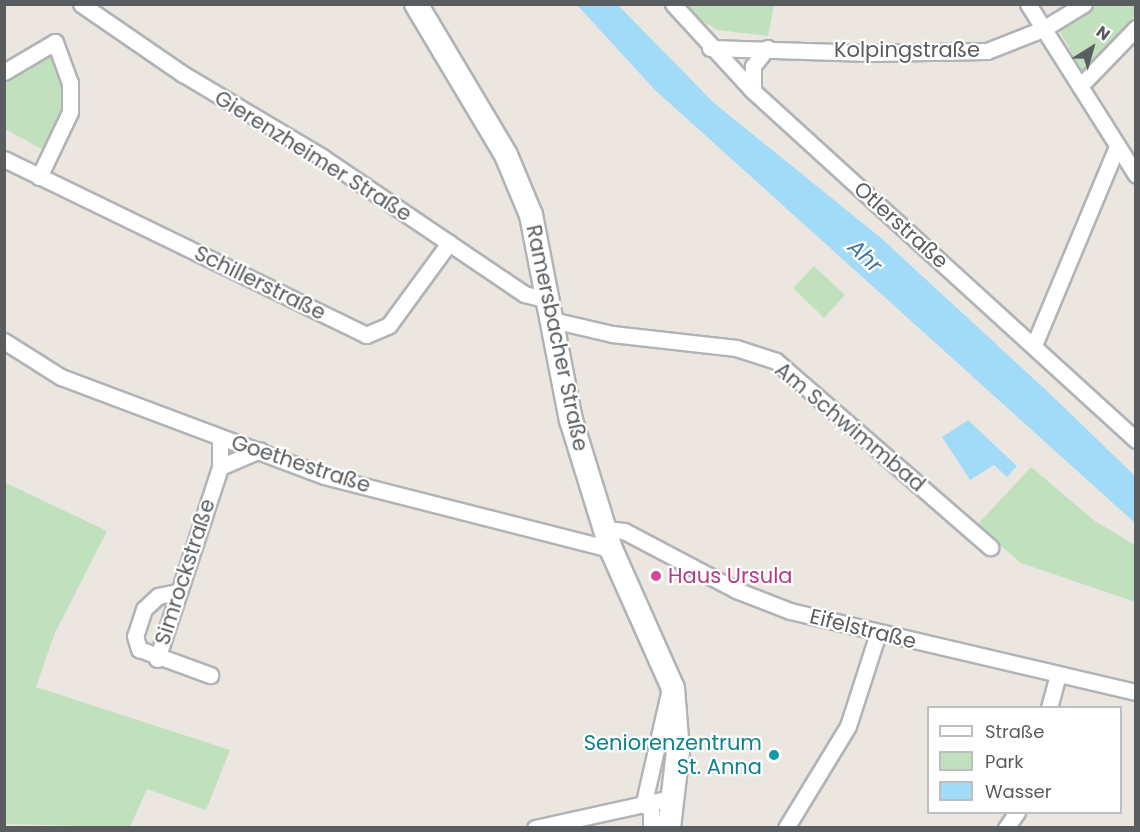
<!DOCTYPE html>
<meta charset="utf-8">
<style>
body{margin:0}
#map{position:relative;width:1140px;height:832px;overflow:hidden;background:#ebe7e0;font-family:Poppins,sans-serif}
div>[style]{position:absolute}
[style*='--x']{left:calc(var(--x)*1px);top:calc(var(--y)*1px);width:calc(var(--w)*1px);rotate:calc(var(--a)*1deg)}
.green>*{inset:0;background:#c1e1be}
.water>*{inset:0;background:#a2dbf8}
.roads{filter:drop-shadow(2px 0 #b1b3b7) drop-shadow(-2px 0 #b1b3b7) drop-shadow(0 2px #b1b3b7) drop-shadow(0 -2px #b1b3b7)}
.minor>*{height:15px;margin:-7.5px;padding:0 7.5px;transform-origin:7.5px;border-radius:7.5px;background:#fff}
.secondary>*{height:22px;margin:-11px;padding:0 11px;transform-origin:11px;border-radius:11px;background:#fff}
.dots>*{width:16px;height:16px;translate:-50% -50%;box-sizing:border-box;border:3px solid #fff;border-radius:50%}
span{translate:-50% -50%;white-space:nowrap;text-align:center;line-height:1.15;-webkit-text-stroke:4.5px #fff;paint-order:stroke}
.street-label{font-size:21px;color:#595d60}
.hotel-label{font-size:21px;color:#b23c85}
.left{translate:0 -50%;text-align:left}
.culture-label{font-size:21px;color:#0d838f}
.right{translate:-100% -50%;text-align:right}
.water-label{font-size:22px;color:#4078a0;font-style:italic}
.frame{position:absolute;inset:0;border:6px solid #595d60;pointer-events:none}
.legend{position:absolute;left:927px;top:706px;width:195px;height:108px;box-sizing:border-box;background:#fff;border:2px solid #bdbebf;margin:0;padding:8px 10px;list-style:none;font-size:18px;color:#595d60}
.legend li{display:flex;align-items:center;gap:12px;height:30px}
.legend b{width:30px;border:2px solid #bdbebf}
.north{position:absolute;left:1062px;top:18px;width:60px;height:60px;-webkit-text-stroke:4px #fff;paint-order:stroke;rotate:37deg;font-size:16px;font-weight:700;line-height:24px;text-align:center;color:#595d60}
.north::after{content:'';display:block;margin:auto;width:21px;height:27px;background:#595d60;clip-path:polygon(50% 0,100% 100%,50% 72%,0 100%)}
</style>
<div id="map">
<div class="green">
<div style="clip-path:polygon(684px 5px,774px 5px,768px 36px,718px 30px,693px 16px)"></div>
<div style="clip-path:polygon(1094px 5px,1135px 5px,1135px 16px,1082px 71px,1059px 30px)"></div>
<div style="clip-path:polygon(56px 53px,67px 101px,47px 152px,5px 129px,5px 77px,25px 63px)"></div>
<div style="clip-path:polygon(814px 266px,845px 295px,824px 318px,793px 288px)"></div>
<div style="clip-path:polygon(1031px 467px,1095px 521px,1135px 545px,1135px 602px,1021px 563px,977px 525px)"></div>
<div style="clip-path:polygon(4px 482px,107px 531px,55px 633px,36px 687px,230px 750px,206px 810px,147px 789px,130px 827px,5px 824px)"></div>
</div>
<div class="water">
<div style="clip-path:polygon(577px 5px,618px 5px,714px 103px,881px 238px,1047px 391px,1135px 476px,1135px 523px,655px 90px)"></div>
<div style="clip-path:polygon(968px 420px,1017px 466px,1007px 477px,994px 465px,970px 480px,942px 437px)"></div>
</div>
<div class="roads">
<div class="minor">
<div style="--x:81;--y:4;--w:124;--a:34.5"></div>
<div style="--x:183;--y:74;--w:162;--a:30.8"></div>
<div style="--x:322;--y:157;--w:244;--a:34.1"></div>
<div style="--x:524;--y:294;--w:25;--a:14"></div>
<div style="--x:673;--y:4;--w:118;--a:47.4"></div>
<div style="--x:753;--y:91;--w:518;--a:42.34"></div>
<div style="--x:1028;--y:4;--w:202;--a:57.7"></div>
<div style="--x:710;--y:48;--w:160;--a:1.8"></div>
<div style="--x:870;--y:53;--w:117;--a:-1"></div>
<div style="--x:987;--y:51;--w:60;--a:-21.4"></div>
<div style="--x:1043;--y:29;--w:48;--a:-31.4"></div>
<div style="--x:4;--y:72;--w:59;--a:-30.5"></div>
<div style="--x:55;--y:42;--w:44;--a:69.9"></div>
<div style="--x:70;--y:83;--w:29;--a:90"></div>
<div style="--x:70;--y:112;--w:72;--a:115.5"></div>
<div style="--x:1080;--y:86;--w:81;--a:-46"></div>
<div style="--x:753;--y:91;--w:25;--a:-90"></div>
<div style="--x:753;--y:66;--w:23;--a:-52"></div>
<div style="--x:4;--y:159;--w:403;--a:25.9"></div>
<div style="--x:366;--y:335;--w:25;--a:-23"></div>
<div style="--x:389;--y:325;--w:102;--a:-53.8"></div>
<div style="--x:552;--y:320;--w:62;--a:13.1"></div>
<div style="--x:612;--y:334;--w:125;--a:6.4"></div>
<div style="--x:736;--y:348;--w:42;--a:18"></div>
<div style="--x:776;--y:361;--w:284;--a:41"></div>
<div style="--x:4;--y:341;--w:67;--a:32.3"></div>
<div style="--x:61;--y:377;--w:281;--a:20.6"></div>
<div style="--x:324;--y:476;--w:296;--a:14.3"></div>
<div style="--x:1034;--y:345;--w:215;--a:-67.3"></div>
<div style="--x:220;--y:438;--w:29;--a:90"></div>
<div style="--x:605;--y:529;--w:19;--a:6"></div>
<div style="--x:624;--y:531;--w:127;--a:27.8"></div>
<div style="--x:736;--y:590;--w:58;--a:21.3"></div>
<div style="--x:790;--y:611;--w:355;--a:13.2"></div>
<div style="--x:177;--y:592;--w:19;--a:168"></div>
<div style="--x:158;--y:596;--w:19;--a:137"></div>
<div style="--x:144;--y:609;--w:28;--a:108"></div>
<div style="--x:135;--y:636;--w:14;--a:73"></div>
<div style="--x:139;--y:649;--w:76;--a:20.1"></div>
<div style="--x:157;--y:659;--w:202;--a:-71.8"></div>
<div style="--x:220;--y:467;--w:43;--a:-23"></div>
<div style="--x:1049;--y:708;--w:35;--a:-75"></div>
<div style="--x:535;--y:828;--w:140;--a:-12.4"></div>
<div style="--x:651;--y:828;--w:17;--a:-90"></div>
<div style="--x:651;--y:811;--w:11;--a:-128"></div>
<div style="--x:644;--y:802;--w:112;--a:-77.1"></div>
<div style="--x:786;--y:828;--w:119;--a:-58.7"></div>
<div style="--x:848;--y:726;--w:98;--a:-72.1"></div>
<div style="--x:1006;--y:828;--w:19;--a:-55"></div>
</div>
<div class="secondary">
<div style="--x:416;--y:4;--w:176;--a:59.2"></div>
<div style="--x:506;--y:155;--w:65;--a:67.4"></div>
<div style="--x:531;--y:215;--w:209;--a:79"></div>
<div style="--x:571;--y:420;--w:135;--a:72.8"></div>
<div style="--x:611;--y:549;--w:152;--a:66"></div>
<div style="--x:673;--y:688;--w:63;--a:85.5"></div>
<div style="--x:678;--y:751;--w:78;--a:96.7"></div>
</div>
</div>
<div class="dots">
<div style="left:656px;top:576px;background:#d1479c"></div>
<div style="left:774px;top:755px;background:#0f9aa8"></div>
</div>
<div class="street-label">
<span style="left:907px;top:50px">Kolpingstraße</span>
<span style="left:313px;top:156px;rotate:32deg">Gierenzheimer Straße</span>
<span style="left:901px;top:225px;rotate:42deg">Otlerstraße</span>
<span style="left:260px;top:283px;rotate:26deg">Schillerstraße</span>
<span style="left:557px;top:338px;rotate:78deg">Ramersbacher Straße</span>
<span style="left:850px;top:427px;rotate:40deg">Am Schwimmbad</span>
<span style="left:301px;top:464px;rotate:18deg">Goethestraße</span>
<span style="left:185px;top:572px;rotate:-72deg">Simrockstraße</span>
<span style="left:863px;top:629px;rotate:14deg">Eifelstraße</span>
</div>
<div class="hotel-label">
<span class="left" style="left:668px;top:576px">Haus Ursula</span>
</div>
<div class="culture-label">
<span class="right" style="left:762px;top:755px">Seniorenzentrum<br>St. Anna</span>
</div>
<div class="water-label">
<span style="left:865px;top:256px;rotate:43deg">Ahr</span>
</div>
<div class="frame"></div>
<ul class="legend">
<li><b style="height:8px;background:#fff"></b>Straße</li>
<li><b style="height:16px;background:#c1e1be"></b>Park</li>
<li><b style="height:16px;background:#a2dbf8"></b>Wasser</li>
</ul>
<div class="north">N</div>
</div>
